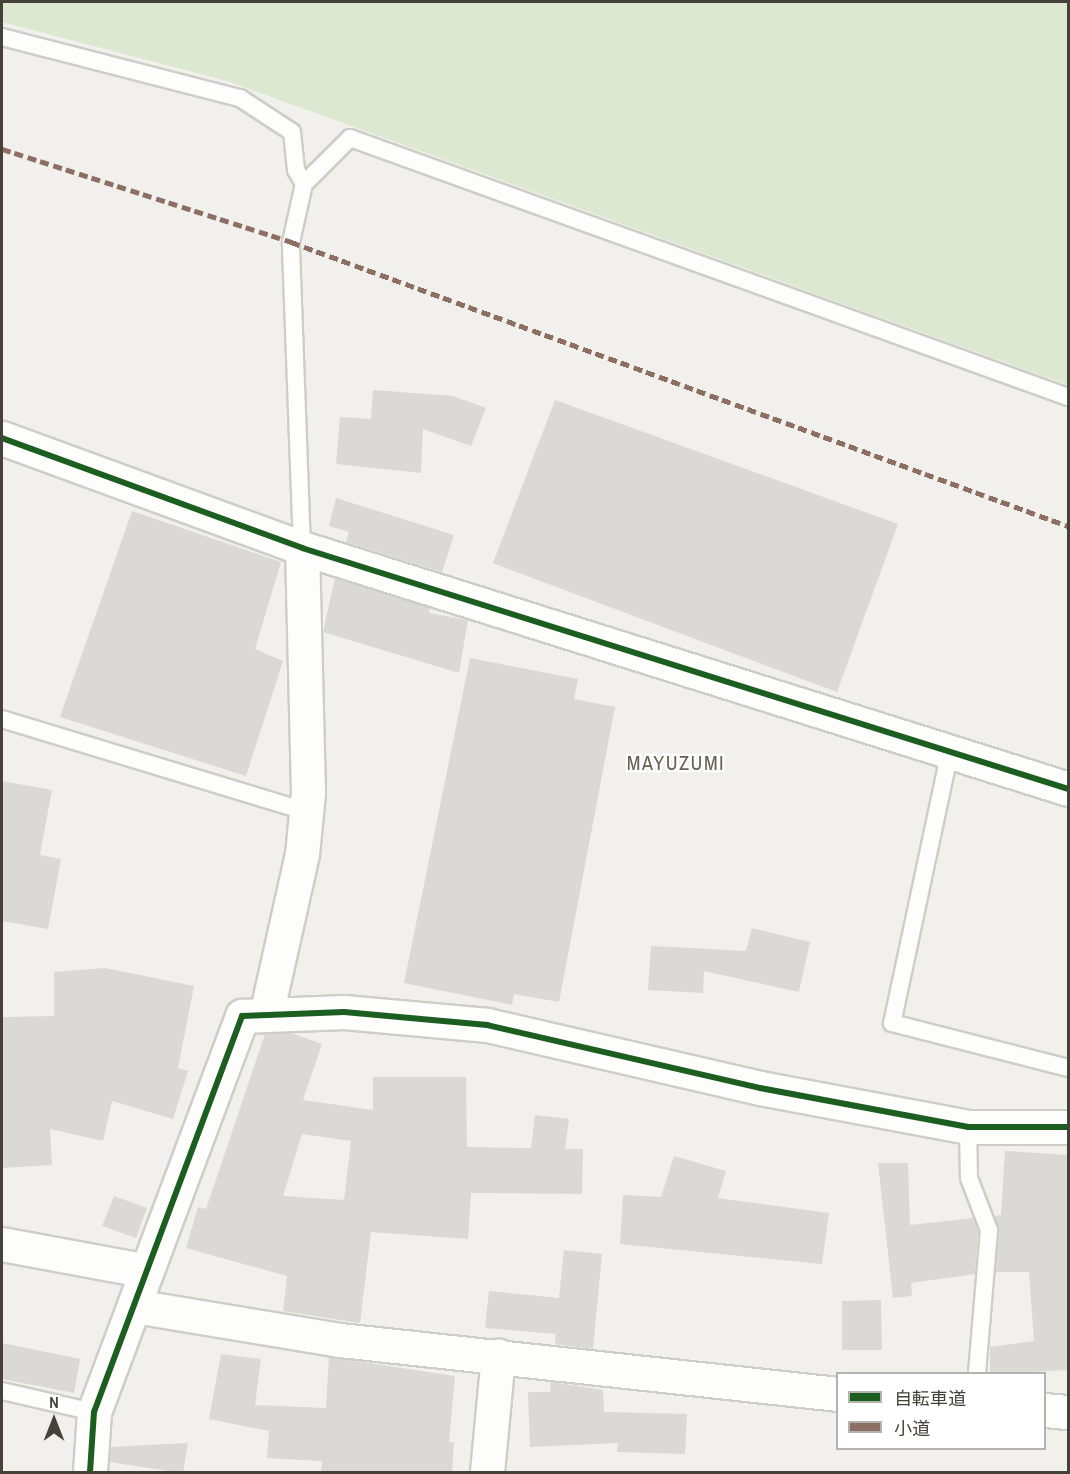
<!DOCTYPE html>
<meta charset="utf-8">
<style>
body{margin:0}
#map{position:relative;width:1070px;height:1474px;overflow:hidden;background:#f1f0ec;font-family:"Archivo Narrow","Noto Sans JP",sans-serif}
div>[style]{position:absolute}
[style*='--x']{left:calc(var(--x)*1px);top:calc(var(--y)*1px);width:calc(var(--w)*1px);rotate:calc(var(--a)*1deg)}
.green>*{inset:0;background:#dce8cf}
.building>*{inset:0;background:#dad9d5}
.roads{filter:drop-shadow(2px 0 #cfcdc9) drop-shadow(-2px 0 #cfcdc9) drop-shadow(0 2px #cfcdc9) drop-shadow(0 -2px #cfcdc9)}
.lane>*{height:16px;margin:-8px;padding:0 8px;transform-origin:8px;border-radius:8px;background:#fdfdfc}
.street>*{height:33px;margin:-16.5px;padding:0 16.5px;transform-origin:16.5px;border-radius:16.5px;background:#fdfdfc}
.quiet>*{height:4.5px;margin-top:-2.25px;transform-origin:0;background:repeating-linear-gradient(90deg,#8d6e63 0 9px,transparent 0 13.5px)}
.cycleway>*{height:6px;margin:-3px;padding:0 3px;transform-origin:3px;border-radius:3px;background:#1b5e20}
span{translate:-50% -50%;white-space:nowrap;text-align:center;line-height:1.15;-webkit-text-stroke:4.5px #fff;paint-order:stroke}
.quarter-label{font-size:20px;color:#676051;letter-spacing:1.5px}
.frame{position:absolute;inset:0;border:3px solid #464239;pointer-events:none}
.legend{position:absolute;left:836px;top:1372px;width:210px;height:78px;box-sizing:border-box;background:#fff;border:2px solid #b5b3b0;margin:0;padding:8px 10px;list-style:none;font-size:18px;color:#464239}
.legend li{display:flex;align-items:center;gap:12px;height:30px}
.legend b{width:30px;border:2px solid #b5b3b0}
.north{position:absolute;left:24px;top:1390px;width:60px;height:60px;-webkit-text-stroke:4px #fff;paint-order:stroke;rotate:0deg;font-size:16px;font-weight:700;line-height:24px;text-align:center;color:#464239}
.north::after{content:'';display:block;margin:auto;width:21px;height:27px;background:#464239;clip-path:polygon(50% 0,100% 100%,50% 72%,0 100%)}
</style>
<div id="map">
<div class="green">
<div style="clip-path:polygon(2px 2px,1068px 2px,1068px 385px,227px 81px,2px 22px)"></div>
</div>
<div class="building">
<div style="clip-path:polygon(373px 390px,453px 396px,486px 408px,471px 446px,423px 429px,421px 473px,336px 464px,340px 417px,371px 419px)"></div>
<div style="clip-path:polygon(555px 400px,898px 524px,837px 692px,493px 563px)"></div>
<div style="clip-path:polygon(336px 498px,454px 535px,442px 572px,346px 542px,349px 532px,329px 526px)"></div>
<div style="clip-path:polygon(132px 511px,281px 562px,255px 649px,283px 661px,246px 776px,60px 717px)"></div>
<div style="clip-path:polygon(335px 578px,430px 608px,429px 613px,468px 620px,459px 673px,323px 632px)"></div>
<div style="clip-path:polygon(470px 658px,578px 679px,574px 699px,615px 707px,559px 1002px,514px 994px,512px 1005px,404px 983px)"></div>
<div style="clip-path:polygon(2px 781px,52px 790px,40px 855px,61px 859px,48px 929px,2px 921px)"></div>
<div style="clip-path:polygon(752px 928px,810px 942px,799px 992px,704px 971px,703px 993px,648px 990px,651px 946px,746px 951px)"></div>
<div style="clip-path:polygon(105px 968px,194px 986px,178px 1068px,188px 1071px,173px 1119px,112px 1101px,103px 1141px,50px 1129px,52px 1165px,2px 1168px,2px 1017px,54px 1016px,54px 972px)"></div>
<div style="clip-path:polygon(evenodd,291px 1033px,322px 1044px,303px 1100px,373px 1110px,373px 1077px,466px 1077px,467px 1147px,531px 1148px,535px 1115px,569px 1119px,565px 1149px,583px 1149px,582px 1194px,471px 1193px,468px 1239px,371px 1232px,360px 1323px,283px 1311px,287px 1276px,186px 1248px,198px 1207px,206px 1209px,265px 1034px,291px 1033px,302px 1134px,351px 1141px,344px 1200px,283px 1196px,302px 1134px)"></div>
<div style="clip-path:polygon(1005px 1151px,1068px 1155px,1068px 1370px,990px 1374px,990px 1347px,1034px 1341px,1029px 1272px,996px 1272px,999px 1231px,995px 1216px,1001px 1215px)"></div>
<div style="clip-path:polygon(674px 1156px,726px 1171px,718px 1198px,829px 1213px,822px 1264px,620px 1244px,623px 1195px,661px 1197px)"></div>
<div style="clip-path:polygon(878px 1163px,908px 1163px,910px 1225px,973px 1218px,978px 1232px,975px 1274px,911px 1283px,912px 1296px,893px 1298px)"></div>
<div style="clip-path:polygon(114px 1196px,147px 1208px,136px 1238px,102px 1226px)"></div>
<div style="clip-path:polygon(564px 1250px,602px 1254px,593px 1349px,555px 1344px,556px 1334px,485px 1328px,489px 1291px,559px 1298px)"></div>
<div style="clip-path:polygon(881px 1300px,882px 1350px,842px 1350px,842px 1301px)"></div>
<div style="clip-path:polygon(2px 1343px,80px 1359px,74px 1393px,2px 1379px)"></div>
<div style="clip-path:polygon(221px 1354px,261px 1359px,255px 1405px,326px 1408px,329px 1357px,455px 1376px,449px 1442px,454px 1442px,452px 1473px,321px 1473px,322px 1461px,267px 1458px,269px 1431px,209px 1419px)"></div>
<div style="clip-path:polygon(551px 1382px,603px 1390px,604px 1412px,687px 1414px,685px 1454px,617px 1452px,618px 1443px,530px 1447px,528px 1392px,550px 1392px)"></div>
<div style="clip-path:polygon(188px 1443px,183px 1473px,109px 1462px,110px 1447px)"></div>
</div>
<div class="roads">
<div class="lane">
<div style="--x:2;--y:37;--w:246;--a:14.4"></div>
<div style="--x:240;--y:98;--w:62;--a:33.2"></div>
<div style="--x:292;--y:132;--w:38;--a:84"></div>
<div style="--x:296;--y:170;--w:16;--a:60"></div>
<div style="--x:302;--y:548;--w:306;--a:-92.1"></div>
<div style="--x:291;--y:242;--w:59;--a:-77.4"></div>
<div style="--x:304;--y:184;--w:65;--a:-45"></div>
<div style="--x:350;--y:138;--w:763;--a:19.84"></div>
<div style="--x:2;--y:719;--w:317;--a:16.9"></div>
<div style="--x:950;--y:751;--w:278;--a:102"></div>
<div style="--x:892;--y:1023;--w:182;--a:14.3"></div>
<div style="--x:968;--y:1127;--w:51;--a:88.9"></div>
<div style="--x:969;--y:1178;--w:56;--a:69"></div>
<div style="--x:989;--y:1230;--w:144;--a:94.8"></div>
<div style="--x:2;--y:1391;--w:94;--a:12.9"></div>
</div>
<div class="street">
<div style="--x:2;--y:438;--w:320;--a:20.1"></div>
<div style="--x:302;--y:548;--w:803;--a:17.46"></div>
<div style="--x:266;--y:1015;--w:165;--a:-77.4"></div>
<div style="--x:302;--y:854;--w:61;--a:-84.4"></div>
<div style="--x:308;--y:793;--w:245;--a:-91.4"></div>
<div style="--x:2;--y:1244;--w:147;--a:10.5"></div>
<div style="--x:134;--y:1306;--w:209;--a:9.4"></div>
<div style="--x:340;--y:1340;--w:501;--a:6.19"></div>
<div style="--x:1044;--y:1410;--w:24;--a:5"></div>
<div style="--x:90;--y:1472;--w:60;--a:-86.2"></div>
<div style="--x:94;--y:1412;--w:423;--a:-69.5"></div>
<div style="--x:242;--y:1016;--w:102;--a:-2.2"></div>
<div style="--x:344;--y:1012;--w:144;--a:5.2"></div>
<div style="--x:487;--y:1025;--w:280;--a:13"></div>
<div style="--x:760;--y:1088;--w:212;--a:10.6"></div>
<div style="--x:968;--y:1127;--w:100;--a:0"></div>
<div style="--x:487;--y:1472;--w:117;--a:-84.6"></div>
</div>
</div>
<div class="quiet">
<div style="--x:2;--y:149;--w:304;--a:17.8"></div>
<div style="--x:291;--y:242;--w:827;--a:20.08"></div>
</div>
<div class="cycleway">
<div style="--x:2;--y:438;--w:320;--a:20.1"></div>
<div style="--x:302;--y:548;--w:803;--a:17.46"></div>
<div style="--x:90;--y:1472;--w:60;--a:-86.2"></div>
<div style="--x:94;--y:1412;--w:423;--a:-69.5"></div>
<div style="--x:242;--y:1016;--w:102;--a:-2.2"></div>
<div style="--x:344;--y:1012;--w:144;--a:5.2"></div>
<div style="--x:487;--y:1025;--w:280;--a:13"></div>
<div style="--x:760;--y:1088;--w:212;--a:10.6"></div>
<div style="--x:968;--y:1127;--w:100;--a:0"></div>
</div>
<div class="quarter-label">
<span style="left:676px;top:762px">MAYUZUMI</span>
</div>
<div class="frame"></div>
<ul class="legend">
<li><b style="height:8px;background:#1b5e20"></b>自転車道</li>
<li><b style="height:8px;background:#8d6e63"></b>小道</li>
</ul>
<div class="north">N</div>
</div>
